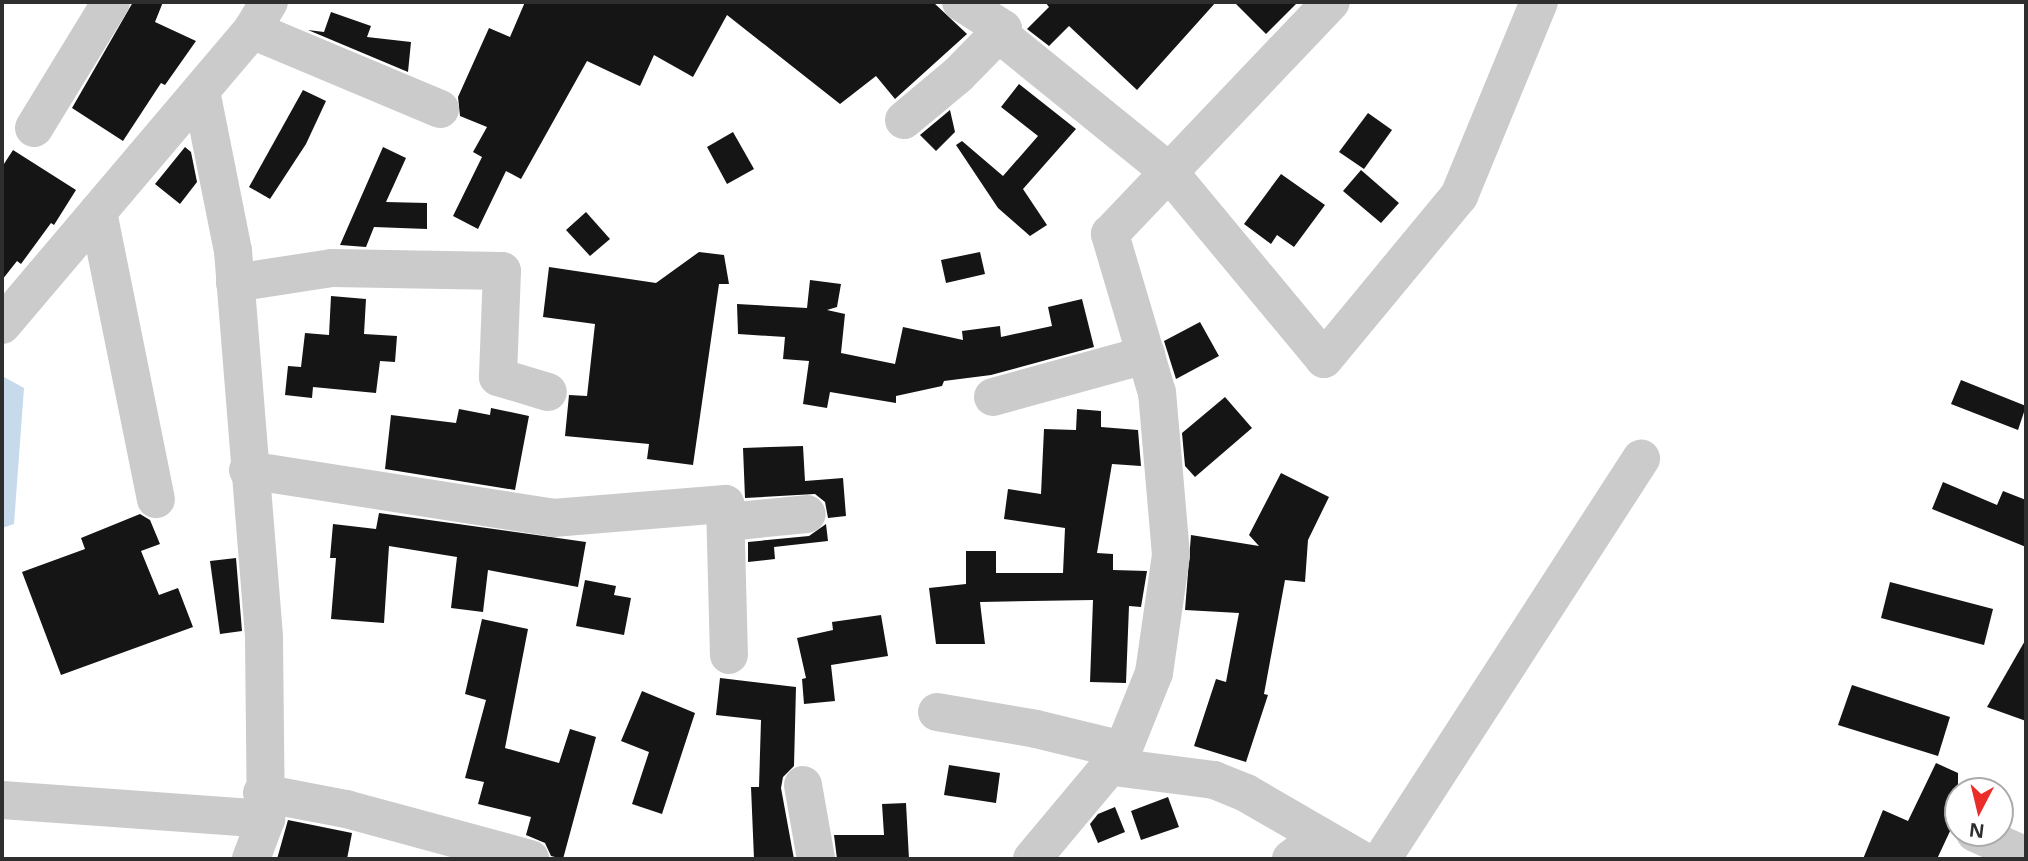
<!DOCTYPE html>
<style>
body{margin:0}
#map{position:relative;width:2028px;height:861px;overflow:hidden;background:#fff;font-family:"Noto Sans",sans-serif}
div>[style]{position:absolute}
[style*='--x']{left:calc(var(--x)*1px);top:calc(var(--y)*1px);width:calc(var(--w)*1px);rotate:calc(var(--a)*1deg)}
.water>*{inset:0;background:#c6daec}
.building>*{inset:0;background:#151515}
.minor>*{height:38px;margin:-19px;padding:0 19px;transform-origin:19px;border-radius:19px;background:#cbcbcb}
span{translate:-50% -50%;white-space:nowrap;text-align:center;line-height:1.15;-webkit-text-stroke:7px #fff;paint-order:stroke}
.frame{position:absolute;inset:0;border:4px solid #2e2e2e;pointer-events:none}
.north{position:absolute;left:1944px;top:777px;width:70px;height:70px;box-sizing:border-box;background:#fff;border:2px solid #ababab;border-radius:50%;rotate:187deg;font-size:19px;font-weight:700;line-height:28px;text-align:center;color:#2e2e2e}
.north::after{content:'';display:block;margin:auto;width:24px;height:32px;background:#eb2d29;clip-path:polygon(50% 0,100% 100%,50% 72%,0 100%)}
</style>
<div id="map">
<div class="water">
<div style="clip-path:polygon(2px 376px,24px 388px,14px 524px,2px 528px)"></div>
</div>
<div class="building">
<div style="clip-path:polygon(133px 2px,163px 2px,155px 22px,196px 41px,165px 85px,161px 83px,123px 141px,72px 108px)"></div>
<div style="clip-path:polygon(525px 2px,933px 2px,967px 34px,895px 99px,876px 76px,840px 104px,727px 15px,693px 77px,654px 55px,640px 86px,587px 61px,521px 179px,506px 171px,478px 229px,453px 216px,482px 157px,473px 152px,487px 127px,460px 116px,458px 97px,489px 28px,510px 37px)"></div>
<div style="clip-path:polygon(1045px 2px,1216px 2px,1137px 90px,1069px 26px,1049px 46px,1027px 29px,1049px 7px)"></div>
<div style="clip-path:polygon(1234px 2px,1298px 2px,1266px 34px)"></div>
<div style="clip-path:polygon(331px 12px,371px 26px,367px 37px,411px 42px,408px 72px,308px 30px,324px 32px)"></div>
<div style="clip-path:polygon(1019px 84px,1076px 129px,1023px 189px,1047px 225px,1030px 236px,998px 208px,956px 145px,962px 141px,1003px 176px,1038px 136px,1001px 107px)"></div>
<div style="clip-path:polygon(303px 90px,326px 101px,306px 144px,270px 199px,249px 187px)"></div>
<div style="clip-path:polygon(950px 110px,955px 132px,936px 151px,920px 135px)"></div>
<div style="clip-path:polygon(1368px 113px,1392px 130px,1364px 169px,1339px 152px)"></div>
<div style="clip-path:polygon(733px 132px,754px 169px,727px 184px,707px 147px)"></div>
<div style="clip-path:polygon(185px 147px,191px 152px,197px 182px,180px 204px,155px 184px)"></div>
<div style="clip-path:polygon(383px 147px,406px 158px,386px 202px,427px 203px,427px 229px,374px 227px,366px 247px,340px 245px)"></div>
<div style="clip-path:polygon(13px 150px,76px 190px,54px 225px,51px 223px,21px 264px,17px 261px,2px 280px,2px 167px)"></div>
<div style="clip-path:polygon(1361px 170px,1399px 203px,1381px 223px,1343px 191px)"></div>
<div style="clip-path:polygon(1281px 174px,1325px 205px,1294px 247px,1277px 235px,1271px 244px,1244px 224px)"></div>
<div style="clip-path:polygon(586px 212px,610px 239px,590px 256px,566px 230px)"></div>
<div style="clip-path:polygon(699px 252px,724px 255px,729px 284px,719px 284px,693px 465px,647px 459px,649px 444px,565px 436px,569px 395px,587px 396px,595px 324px,543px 317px,549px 267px,656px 283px)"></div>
<div style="clip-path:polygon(980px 252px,985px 274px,946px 283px,941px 260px)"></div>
<div style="clip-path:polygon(810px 280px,841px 284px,837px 307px,827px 310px,845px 314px,841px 353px,895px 364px,903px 327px,963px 340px,962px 331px,1000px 326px,1001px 337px,1052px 326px,1048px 307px,1082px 299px,1094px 347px,991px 375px,944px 381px,942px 386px,896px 396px,896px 403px,830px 392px,827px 408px,803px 404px,809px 361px,783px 359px,785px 337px,738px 334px,737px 304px,807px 308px)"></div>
<div style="clip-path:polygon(331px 296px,366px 299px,364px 334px,397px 336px,395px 362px,380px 361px,376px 393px,313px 387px,312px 398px,285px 395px,288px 366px,301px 367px,305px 333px,329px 335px)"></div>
<div style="clip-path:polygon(1200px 322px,1219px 356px,1176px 379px,1164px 341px)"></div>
<div style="clip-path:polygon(1961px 380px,2026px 406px,2018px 430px,1951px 404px)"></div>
<div style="clip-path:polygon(1225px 397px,1252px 428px,1195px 477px,1185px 466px,1182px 433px)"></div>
<div style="clip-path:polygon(491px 408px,529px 416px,515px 490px,385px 469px,391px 415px,456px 423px,459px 409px,490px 415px)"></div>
<div style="clip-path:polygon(1077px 409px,1101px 411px,1101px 427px,1138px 430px,1141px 466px,1112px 464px,1097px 553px,1113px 554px,1113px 570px,1147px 571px,1141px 607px,1129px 606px,1126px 683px,1090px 682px,1093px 600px,980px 602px,985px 644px,936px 644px,929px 588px,966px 584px,966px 551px,996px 551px,996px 573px,1063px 573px,1065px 528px,1004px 519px,1008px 489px,1041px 494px,1044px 429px,1076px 430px)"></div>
<div style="clip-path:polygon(803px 446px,805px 481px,843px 478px,846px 516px,828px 518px,825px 502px,815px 494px,745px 498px,743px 448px)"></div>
<div style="clip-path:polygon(1281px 473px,1329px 497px,1308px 540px,1305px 582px,1285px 580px,1264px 694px,1268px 695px,1246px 762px,1194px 746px,1216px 679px,1226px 682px,1239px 613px,1185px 610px,1191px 535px,1259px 546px,1249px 535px)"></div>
<div style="clip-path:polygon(1943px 482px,1997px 505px,2003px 491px,2026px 500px,2026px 547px,1932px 509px)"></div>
<div style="clip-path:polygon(379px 513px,586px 542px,578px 587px,488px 570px,483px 612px,451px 608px,457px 557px,389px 546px,384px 623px,331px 619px,336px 558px,330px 558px,333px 524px,376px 529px)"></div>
<div style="clip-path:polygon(140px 514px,150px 520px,160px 544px,141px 551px,159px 595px,178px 588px,193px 627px,61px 675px,22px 572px,85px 549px,81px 538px)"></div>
<div style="clip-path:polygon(826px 524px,828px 541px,774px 547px,775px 559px,748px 562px,748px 542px,809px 536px)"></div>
<div style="clip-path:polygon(236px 558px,242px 631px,220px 634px,210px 561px)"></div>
<div style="clip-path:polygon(585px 580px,616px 586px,614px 595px,631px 598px,624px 635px,576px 626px)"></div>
<div style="clip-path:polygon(1890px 582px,1993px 609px,1984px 645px,1881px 618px)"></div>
<div style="clip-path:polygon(881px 615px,888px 656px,831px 665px,835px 701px,804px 704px,802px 679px,806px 678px,797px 638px,833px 630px,832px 622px)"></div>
<div style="clip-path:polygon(482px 619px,528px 629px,505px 748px,559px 763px,570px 729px,596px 737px,563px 859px,551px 856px,545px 843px,526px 835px,531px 817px,478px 804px,484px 782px,465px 778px,486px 700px,465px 694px)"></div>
<div style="clip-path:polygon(2026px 639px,2026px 721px,1987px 707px)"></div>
<div style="clip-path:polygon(720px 678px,796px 687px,794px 766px,783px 777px,781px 788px,794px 859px,754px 859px,751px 787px,759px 787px,761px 720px,716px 715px)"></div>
<div style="clip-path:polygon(1852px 685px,1950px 717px,1938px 756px,1838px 725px)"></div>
<div style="clip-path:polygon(642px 691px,695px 713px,662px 814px,632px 804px,649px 752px,621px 741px)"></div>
<div style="clip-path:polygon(1936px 763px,1958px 773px,1958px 814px,1937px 859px,1863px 859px,1883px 810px,1908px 821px)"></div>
<div style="clip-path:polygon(949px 765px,1000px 773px,996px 803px,944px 795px)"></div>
<div style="clip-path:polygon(1168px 797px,1179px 827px,1141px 840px,1131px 811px)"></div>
<div style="clip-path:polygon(906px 803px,909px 859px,837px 859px,834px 835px,884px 835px,882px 804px)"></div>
<div style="clip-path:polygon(1115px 807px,1125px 832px,1098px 843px,1090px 824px,1098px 814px)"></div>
<div style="clip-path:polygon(288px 820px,352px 833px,347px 859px,277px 859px)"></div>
</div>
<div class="minor">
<div style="--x:961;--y:2;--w:50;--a:32.7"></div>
<div style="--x:1003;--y:29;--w:9;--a:84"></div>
<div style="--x:1004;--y:38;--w:211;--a:39"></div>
<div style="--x:1168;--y:171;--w:244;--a:50.3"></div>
<div style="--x:1324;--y:359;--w:212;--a:-50.4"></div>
<div style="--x:1459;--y:196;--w:210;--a:-67.6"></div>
<div style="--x:252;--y:30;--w:204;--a:22.8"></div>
<div style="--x:201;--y:91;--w:163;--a:78.7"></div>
<div style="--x:233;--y:251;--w:388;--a:85.4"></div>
<div style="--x:264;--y:638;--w:181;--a:89.4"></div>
<div style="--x:266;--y:819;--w:43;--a:110.6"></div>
<div style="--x:904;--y:120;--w:70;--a:-39.8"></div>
<div style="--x:958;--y:75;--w:64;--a:-45.6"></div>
<div style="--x:34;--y:128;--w:148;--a:-58.6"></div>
<div style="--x:98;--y:212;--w:293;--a:78.6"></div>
<div style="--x:235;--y:283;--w:98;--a:-8.8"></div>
<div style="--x:332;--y:268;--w:170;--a:1"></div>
<div style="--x:502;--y:271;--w:106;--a:92.2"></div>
<div style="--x:498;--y:377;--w:52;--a:16.7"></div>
<div style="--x:2;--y:325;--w:387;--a:-49.7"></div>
<div style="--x:252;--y:30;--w:33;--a:-59"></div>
<div style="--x:993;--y:397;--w:159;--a:-15.4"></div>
<div style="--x:248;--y:470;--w:309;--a:8.9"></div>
<div style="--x:553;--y:518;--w:173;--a:-4.7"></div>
<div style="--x:725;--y:504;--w:151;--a:88.5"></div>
<div style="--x:727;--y:522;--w:80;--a:-5.7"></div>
<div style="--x:937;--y:712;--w:100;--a:9.7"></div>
<div style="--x:1036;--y:729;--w:89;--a:13.6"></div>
<div style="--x:1114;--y:767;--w:101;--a:7.4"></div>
<div style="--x:1214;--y:780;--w:35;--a:22"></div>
<div style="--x:1246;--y:793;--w:132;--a:30.1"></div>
<div style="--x:803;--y:785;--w:75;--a:80"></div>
<div style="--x:262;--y:793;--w:86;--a:10.8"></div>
<div style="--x:346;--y:809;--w:191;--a:15.2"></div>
<div style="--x:2;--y:800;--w:265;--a:4.1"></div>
<div style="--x:1975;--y:833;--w:56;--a:24.3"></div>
<div style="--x:1032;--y:859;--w:142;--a:-50.1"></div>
<div style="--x:1123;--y:750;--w:83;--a:-68.1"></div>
<div style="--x:1154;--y:673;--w:119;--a:-81.8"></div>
<div style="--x:1171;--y:555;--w:163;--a:-94.9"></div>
<div style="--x:1157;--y:393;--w:166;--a:-106.5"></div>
<div style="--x:1110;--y:234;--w:320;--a:-46.4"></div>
<div style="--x:1291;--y:859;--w:36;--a:-37"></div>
<div style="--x:1382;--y:859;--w:477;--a:-57.1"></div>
</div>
<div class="frame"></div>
<div class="north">N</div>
</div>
